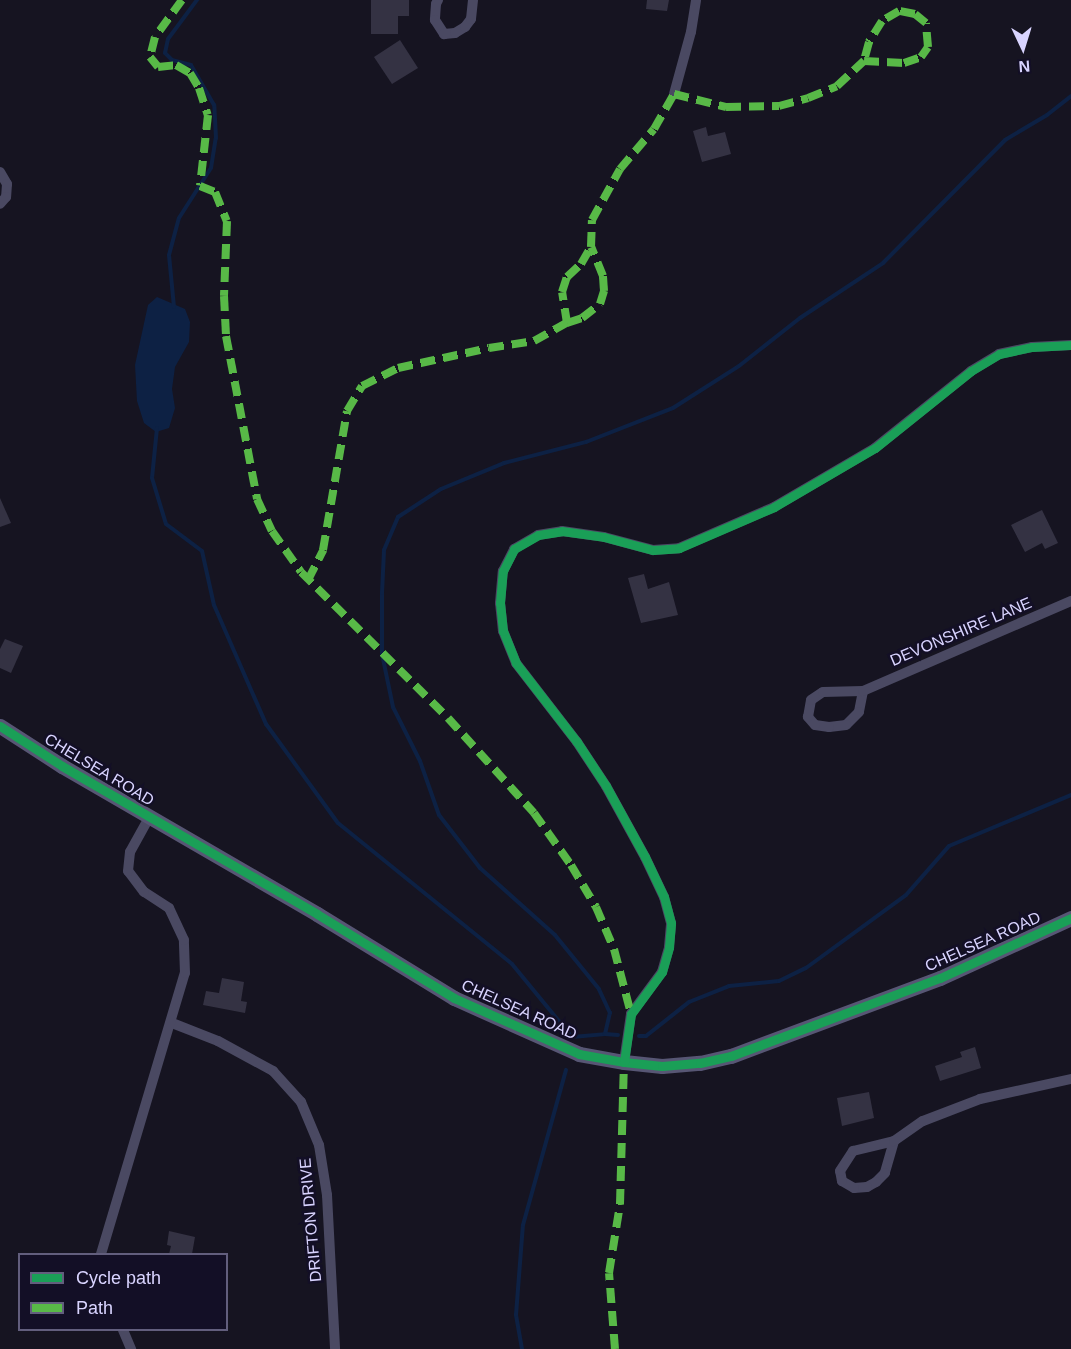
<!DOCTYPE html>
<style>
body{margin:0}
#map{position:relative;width:1071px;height:1349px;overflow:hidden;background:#161421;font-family:Arial,sans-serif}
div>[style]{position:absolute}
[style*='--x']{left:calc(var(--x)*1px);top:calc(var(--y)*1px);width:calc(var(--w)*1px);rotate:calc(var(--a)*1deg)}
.water>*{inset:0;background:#0d2144}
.stream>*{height:4px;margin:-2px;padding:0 2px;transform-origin:2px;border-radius:2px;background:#0d2144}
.building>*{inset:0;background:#343243}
.street>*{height:10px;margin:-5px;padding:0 5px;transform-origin:5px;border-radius:5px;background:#4a4962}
.secondary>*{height:15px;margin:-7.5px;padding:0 7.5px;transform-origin:7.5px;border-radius:7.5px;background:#575674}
.quiet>*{height:8px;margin-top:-4px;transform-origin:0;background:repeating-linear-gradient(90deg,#58b947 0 15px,transparent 0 23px)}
.cycleway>*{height:9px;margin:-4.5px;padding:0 4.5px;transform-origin:4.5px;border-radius:4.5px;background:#1a9f57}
span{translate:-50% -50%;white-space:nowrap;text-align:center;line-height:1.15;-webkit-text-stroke:5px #130f26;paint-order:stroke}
.street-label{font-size:16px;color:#d9d4ff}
.legend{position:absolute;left:18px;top:1253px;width:210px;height:78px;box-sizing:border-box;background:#130f26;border:2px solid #625e7d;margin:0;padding:8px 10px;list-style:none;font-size:18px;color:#d9d4ff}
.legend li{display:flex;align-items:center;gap:12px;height:30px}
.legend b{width:30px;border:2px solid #625e7d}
.north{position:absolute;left:993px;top:18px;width:60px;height:60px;-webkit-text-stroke:4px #130f26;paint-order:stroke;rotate:176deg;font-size:16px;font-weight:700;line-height:24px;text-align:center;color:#d9d4ff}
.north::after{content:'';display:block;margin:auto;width:21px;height:27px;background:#d9d4ff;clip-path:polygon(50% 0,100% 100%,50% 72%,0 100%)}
</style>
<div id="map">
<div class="water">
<div style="clip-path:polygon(157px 297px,185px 309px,190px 322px,189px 342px,175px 367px,172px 389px,175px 408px,169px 428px,156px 432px,144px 423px,137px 401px,135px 365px,148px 305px)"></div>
</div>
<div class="stream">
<div style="--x:174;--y:307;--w:52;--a:-95.5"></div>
<div style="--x:169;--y:255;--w:38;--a:-75"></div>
<div style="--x:179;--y:218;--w:59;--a:-57.4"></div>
<div style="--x:211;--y:168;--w:30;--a:-81"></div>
<div style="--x:216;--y:138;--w:33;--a:-93"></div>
<div style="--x:214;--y:105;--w:46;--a:-119.9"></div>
<div style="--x:191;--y:65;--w:20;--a:-165"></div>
<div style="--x:172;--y:60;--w:10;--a:-135"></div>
<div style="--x:165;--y:53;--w:14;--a:-78"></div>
<div style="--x:168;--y:39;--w:49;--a:-53.4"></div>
<div style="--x:157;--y:428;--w:50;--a:95.7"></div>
<div style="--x:152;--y:478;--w:48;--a:73.1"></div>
<div style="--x:166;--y:524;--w:45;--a:36.9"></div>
<div style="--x:202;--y:551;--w:55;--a:77.5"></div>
<div style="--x:214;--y:605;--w:130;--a:66.4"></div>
<div style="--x:266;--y:724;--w:122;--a:54"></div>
<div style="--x:338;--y:823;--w:224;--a:39"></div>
<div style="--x:512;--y:964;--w:94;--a:50.6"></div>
<div style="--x:572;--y:1037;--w:33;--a:-5"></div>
<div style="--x:605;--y:1034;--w:22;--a:-77"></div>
<div style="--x:610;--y:1013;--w:26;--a:-115"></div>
<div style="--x:599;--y:989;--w:70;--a:-129.2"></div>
<div style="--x:555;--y:935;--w:101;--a:-138.2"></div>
<div style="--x:480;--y:868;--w:67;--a:-127.7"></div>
<div style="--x:439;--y:815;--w:57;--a:-109.4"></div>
<div style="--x:420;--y:761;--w:60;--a:-116.6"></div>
<div style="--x:393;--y:707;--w:54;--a:-101.7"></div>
<div style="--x:382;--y:654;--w:61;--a:-90"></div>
<div style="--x:382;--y:593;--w:43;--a:-87.3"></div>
<div style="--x:384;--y:550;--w:36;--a:-67"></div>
<div style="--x:398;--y:517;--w:51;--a:-33.1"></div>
<div style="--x:441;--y:489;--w:68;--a:-22.4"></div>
<div style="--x:504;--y:463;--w:85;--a:-14.4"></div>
<div style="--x:586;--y:442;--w:93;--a:-21.3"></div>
<div style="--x:673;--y:408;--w:78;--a:-32.5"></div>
<div style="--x:739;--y:366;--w:78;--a:-38.2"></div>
<div style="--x:800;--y:318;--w:100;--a:-33.5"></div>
<div style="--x:883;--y:263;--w:173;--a:-45.2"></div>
<div style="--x:1005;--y:140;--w:49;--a:-30.8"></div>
<div style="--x:1047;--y:115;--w:31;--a:-38"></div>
<div style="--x:605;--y:1034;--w:13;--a:4"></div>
<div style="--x:639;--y:1036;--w:7;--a:0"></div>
<div style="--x:646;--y:1036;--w:55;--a:-38.3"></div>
<div style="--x:689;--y:1002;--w:43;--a:-21.8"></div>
<div style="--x:729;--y:986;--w:50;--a:-5.7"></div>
<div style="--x:779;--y:981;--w:30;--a:-26"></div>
<div style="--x:806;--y:968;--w:124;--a:-36.1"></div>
<div style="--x:906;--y:895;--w:65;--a:-48.7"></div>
<div style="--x:949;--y:846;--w:132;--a:-22.7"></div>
<div style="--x:522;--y:1349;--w:35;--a:-100"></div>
<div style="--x:516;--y:1315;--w:90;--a:-85.6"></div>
<div style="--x:523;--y:1225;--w:161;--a:-74.5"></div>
</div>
<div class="building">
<div style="clip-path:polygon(371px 0,409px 0,409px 16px,398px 16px,398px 34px,371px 34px)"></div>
<div style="clip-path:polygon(647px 0,669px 0,667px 11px,646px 9px)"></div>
<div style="clip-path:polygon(400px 40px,418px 68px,392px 84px,374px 57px)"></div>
<div style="clip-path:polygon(706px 127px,708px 136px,725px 132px,731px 154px,702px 162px,693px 131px)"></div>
<div style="clip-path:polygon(0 498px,11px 523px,0 527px)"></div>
<div style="clip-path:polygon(1042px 510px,1058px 543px,1045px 549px,1042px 543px,1025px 552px,1011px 525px)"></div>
<div style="clip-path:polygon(644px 574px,648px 589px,669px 582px,678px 615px,641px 623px,628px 578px)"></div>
<div style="clip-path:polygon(5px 639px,23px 646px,11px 673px,0 668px,0 649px)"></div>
<div style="clip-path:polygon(222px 978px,244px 982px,241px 1001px,247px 1002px,245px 1013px,203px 1005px,206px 991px,219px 993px)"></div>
<div style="clip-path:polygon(975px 1047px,981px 1068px,940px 1081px,935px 1066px,962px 1057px,960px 1052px)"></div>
<div style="clip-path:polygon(869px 1092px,874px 1118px,842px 1126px,837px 1098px)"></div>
<div style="clip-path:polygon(169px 1231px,195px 1237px,192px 1254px,169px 1254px,171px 1246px,167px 1245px)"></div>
</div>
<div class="street">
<div style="--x:438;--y:0;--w:4;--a:117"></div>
<div style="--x:436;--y:4;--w:16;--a:94"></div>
<div style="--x:435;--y:20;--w:17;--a:57"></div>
<div style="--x:444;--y:34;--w:11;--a:-5"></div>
<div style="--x:455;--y:33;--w:12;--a:-31"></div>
<div style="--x:465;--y:27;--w:10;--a:-53"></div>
<div style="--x:471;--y:19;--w:19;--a:-84"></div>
<div style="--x:674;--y:94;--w:64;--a:-74.7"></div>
<div style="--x:691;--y:32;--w:32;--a:-81"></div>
<div style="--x:0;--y:172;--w:14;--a:60"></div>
<div style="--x:7;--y:184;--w:13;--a:94"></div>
<div style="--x:6;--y:197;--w:9;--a:131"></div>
<div style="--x:863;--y:691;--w:21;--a:101"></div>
<div style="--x:859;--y:712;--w:18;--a:135"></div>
<div style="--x:846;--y:725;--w:17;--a:173"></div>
<div style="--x:829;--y:727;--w:14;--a:-172"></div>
<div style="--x:815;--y:725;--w:11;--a:-131"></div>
<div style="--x:808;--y:717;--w:17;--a:-80"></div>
<div style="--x:811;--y:700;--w:14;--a:-34"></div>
<div style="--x:823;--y:692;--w:40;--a:-1.4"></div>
<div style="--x:863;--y:691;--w:227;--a:-23.4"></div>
<div style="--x:172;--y:1023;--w:49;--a:21.4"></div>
<div style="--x:218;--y:1041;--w:63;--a:28.6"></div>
<div style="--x:273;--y:1071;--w:42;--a:47.9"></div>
<div style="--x:301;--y:1102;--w:47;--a:67.3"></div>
<div style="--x:319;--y:1145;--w:51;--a:80.9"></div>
<div style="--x:327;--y:1195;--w:154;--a:87"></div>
<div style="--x:624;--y:1062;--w:49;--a:-81.7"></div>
<div style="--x:631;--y:1014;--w:52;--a:-53.6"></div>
<div style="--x:662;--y:972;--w:26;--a:-74"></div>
<div style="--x:669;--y:947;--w:24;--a:-85"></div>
<div style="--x:671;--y:923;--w:27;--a:-105"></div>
<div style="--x:664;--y:897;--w:44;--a:-115.4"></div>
<div style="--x:645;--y:857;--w:81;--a:-118.8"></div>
<div style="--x:606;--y:786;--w:53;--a:-123.4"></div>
<div style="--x:577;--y:742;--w:100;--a:-127.7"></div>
<div style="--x:516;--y:663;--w:35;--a:-112"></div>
<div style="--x:503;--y:631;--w:28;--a:-96"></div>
<div style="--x:500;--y:603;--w:32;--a:-85"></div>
<div style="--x:503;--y:571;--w:25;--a:-63"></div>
<div style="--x:514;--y:549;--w:28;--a:-30"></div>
<div style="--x:538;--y:535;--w:24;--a:-9"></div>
<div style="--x:562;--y:531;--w:42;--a:8.1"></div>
<div style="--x:604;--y:537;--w:51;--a:14.9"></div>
<div style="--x:653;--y:550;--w:26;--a:-4"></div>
<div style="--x:679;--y:548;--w:103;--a:-23.3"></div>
<div style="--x:774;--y:507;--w:117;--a:-30.3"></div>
<div style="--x:875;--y:448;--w:123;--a:-38.7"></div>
<div style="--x:971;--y:371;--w:33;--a:-31"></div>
<div style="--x:999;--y:354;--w:34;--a:-12"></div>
<div style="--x:1032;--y:347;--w:39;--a:-3"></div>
<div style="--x:894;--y:1141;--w:33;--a:106"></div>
<div style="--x:885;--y:1173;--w:13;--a:135"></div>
<div style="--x:876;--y:1182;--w:10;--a:151"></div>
<div style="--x:867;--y:1187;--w:13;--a:176"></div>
<div style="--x:854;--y:1188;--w:14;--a:-150"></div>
<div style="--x:842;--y:1181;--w:10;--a:-101"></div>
<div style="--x:840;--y:1171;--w:24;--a:-57"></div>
<div style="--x:853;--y:1151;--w:42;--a:-13.7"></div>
<div style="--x:894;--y:1141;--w:35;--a:-35"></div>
<div style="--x:923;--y:1121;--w:61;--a:-21.1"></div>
<div style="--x:980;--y:1099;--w:93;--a:-12.4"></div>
<div style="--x:101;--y:1254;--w:293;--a:-73.4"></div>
<div style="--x:185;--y:973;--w:33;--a:-92"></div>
<div style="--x:184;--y:940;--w:35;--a:-115"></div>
<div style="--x:169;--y:908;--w:30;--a:-147"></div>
<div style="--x:144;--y:892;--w:26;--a:-127"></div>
<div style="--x:128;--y:871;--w:19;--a:-84"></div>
<div style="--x:130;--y:852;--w:39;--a:-61"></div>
<div style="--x:123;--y:1330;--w:21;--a:67"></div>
</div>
<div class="secondary">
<div style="--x:0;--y:726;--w:74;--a:32.8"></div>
<div style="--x:62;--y:766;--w:295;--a:30.1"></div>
<div style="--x:317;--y:914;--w:161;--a:31.5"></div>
<div style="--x:454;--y:998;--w:137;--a:24.1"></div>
<div style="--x:579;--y:1054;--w:46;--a:10.1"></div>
<div style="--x:624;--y:1062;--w:38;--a:6"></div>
<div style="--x:662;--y:1066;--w:38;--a:-5"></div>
<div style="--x:700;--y:1063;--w:32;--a:-13"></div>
<div style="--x:731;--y:1056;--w:223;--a:-20.5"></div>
<div style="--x:940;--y:978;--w:144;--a:-24.6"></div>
</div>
<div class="quiet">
<div style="--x:182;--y:0;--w:46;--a:126.1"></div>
<div style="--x:155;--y:37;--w:21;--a:104"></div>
<div style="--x:150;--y:57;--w:13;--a:51"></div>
<div style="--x:158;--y:67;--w:18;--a:-6"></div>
<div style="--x:176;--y:65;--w:16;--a:30"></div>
<div style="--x:190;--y:73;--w:17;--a:59"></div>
<div style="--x:199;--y:88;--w:28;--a:72"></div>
<div style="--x:208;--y:115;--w:71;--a:96.4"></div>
<div style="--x:200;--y:186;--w:16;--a:22"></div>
<div style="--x:215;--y:192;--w:31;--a:68"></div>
<div style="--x:227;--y:221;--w:75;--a:92.3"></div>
<div style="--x:224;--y:296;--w:40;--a:87.1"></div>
<div style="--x:226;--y:336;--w:166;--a:79.2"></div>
<div style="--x:257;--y:499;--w:35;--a:65"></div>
<div style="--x:272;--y:531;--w:50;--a:54.7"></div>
<div style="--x:301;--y:572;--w:207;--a:44.8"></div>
<div style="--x:448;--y:718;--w:128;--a:47.8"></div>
<div style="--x:534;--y:813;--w:64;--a:54.6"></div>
<div style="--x:571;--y:865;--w:49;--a:59.2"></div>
<div style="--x:596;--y:907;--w:46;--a:66.8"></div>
<div style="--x:614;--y:949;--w:67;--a:75.3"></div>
<div style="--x:567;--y:323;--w:16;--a:-18"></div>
<div style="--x:582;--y:318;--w:23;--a:-38"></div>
<div style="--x:600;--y:304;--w:14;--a:-73"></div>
<div style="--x:604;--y:291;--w:15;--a:-94"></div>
<div style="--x:603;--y:276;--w:31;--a:-112"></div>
<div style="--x:308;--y:580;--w:34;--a:-63"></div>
<div style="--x:323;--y:550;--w:141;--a:-80.2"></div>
<div style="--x:347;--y:411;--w:29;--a:-59"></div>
<div style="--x:362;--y:386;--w:40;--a:-26.6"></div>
<div style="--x:398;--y:368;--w:93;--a:-12.4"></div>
<div style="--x:489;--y:348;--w:46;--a:-8.8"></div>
<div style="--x:534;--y:341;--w:38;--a:-29"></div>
<div style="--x:567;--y:323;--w:31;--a:-99"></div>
<div style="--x:562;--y:292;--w:16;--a:-72"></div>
<div style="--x:567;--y:277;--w:19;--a:-43"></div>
<div style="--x:581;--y:264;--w:20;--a:-60"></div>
<div style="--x:591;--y:247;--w:27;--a:-88"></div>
<div style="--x:592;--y:220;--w:58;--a:-61.2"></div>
<div style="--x:620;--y:169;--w:52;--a:-49.6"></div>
<div style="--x:654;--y:129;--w:40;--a:-60.3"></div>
<div style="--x:674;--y:94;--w:54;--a:14"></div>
<div style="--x:726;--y:107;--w:53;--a:-1.1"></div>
<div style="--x:779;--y:106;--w:30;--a:-15"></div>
<div style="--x:808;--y:98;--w:31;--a:-22"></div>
<div style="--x:837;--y:86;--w:37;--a:-43"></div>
<div style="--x:864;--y:61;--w:40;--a:2.9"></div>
<div style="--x:904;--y:63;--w:18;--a:-19"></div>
<div style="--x:921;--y:57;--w:12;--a:-55"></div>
<div style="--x:928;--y:47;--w:24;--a:-95"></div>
<div style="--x:926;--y:23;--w:14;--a:-141"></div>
<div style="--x:915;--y:14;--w:16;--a:-169"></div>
<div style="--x:899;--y:11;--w:20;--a:150"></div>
<div style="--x:882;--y:21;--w:25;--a:122"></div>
<div style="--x:869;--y:42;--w:20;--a:105"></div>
<div style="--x:615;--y:1349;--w:76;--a:-94.5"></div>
<div style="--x:609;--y:1273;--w:70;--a:-80.9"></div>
<div style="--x:620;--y:1204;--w:142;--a:-88.4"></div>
</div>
<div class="cycleway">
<div style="--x:0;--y:726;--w:74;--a:32.8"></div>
<div style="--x:62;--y:766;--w:295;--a:30.1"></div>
<div style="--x:317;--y:914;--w:161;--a:31.5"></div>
<div style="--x:454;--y:998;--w:137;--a:24.1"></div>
<div style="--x:579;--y:1054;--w:46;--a:10.1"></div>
<div style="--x:624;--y:1062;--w:38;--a:6"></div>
<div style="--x:662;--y:1066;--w:38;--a:-5"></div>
<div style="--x:700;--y:1063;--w:32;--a:-13"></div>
<div style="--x:731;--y:1056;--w:223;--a:-20.5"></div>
<div style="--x:940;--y:978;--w:144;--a:-24.6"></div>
<div style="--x:624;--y:1062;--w:49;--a:-81.7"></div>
<div style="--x:631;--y:1014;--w:52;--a:-53.6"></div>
<div style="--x:662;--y:972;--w:26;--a:-74"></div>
<div style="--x:669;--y:947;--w:24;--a:-85"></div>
<div style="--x:671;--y:923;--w:27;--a:-105"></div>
<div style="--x:664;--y:897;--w:44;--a:-115.4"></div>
<div style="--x:645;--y:857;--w:81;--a:-118.8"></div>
<div style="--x:606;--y:786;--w:53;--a:-123.4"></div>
<div style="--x:577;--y:742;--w:100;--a:-127.7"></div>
<div style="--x:516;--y:663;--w:35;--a:-112"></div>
<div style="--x:503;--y:631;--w:28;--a:-96"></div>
<div style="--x:500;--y:603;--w:32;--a:-85"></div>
<div style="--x:503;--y:571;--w:25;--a:-63"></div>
<div style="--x:514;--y:549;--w:28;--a:-30"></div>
<div style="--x:538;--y:535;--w:24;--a:-9"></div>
<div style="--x:562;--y:531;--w:42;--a:8.1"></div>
<div style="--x:604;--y:537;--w:51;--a:14.9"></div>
<div style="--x:653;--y:550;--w:26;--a:-4"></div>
<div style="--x:679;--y:548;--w:103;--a:-23.3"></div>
<div style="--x:774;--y:507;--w:117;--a:-30.3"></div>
<div style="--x:875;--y:448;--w:123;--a:-38.7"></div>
<div style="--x:971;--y:371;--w:33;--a:-31"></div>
<div style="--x:999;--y:354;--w:34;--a:-12"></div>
<div style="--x:1032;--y:347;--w:39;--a:-3"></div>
</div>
<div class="street-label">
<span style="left:961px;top:632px;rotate:-23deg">DEVONSHIRE LANE</span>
<span style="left:99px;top:770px;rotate:31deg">CHELSEA ROAD</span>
<span style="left:983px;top:942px;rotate:-24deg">CHELSEA ROAD</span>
<span style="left:519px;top:1010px;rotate:24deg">CHELSEA ROAD</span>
<span style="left:311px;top:1220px;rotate:-95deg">DRIFTON DRIVE</span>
</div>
<ul class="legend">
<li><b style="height:8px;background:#1a9f57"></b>Cycle path</li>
<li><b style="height:8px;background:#58b947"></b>Path</li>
</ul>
<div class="north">N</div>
</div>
